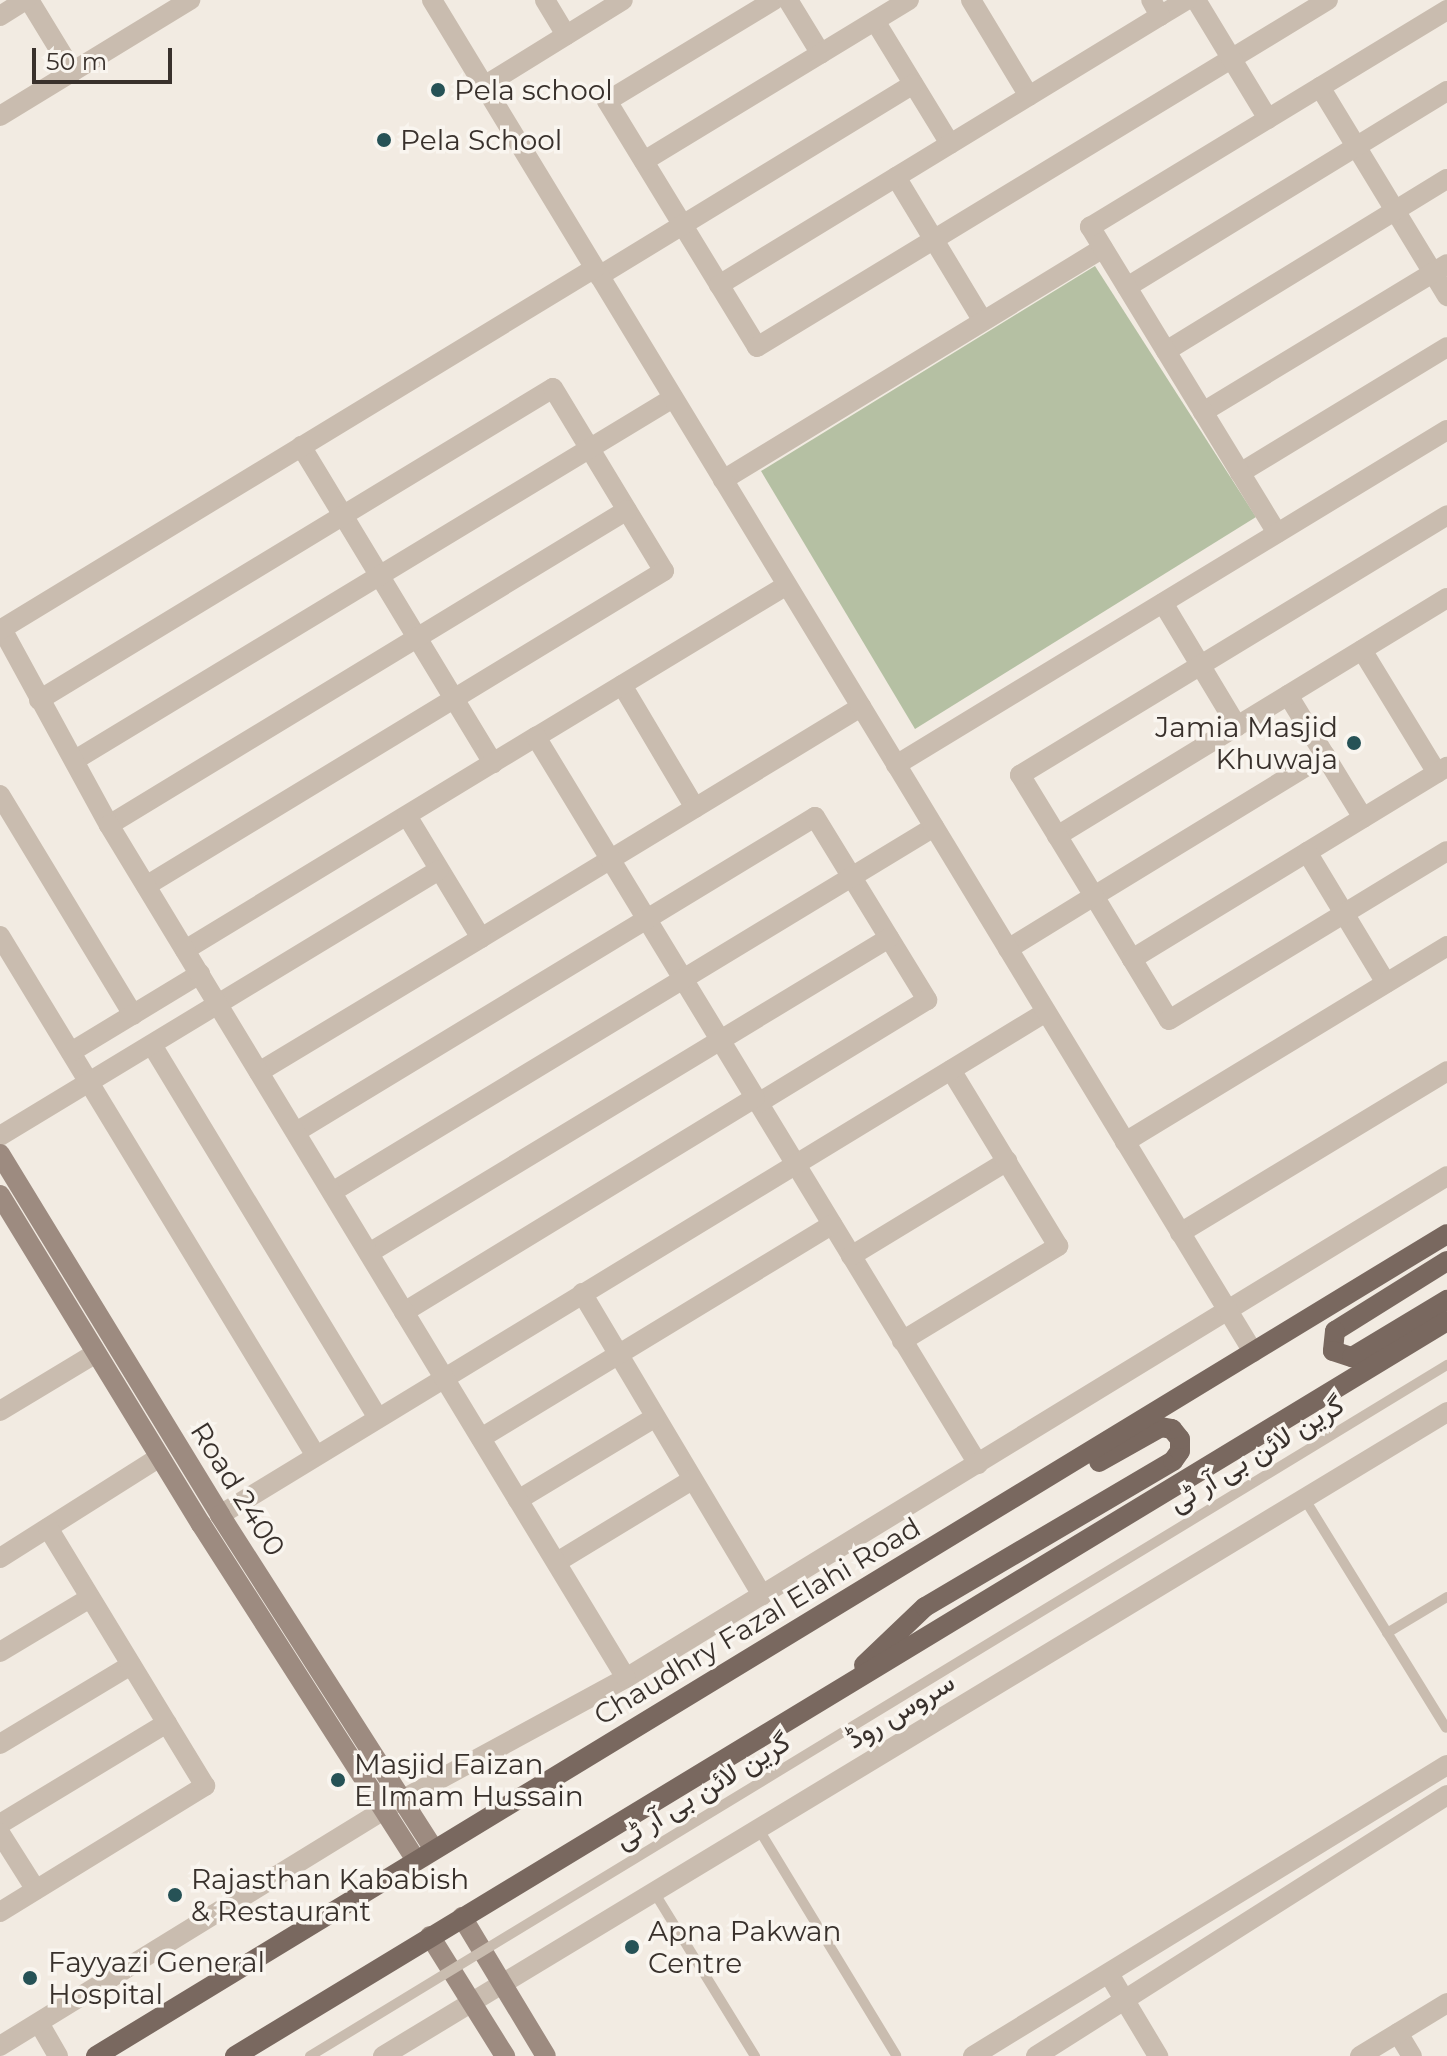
<!DOCTYPE html>
<meta charset="utf-8">
<style>
body{margin:0}
#map{position:relative;width:1447px;height:2056px;overflow:hidden;background:#f2ebe2;font-family:Montserrat,Vazirmatn,sans-serif}
div>[style]{position:absolute}
[style*='--x']{left:calc(var(--x)*1px);top:calc(var(--y)*1px);width:calc(var(--w)*1px);rotate:calc(var(--a)*1deg)}
.green>*{inset:0;background:#b5c0a3}
.service>*{height:10px;margin:-5px;padding:0 5px;transform-origin:5px;border-radius:5px;background:#c9bcaf}
.minor>*{height:20px;margin:-10px;padding:0 10px;transform-origin:10px;border-radius:10px;background:#c9bcaf}
.tertiary>*{height:20px;margin:-10px;padding:0 10px;transform-origin:10px;border-radius:10px;background:#c9bcaf}
.secondary>*{height:20px;margin:-10px;padding:0 10px;transform-origin:10px;border-radius:10px;background:#9d8b80}
.primary>*{height:20px;margin:-10px;padding:0 10px;transform-origin:10px;border-radius:10px;background:#79685f}
.service-bridge>*{height:10px;margin:-5px;padding:0 5px;transform-origin:5px;border-radius:5px;background:#c9bcaf}
.dots>*{width:22px;height:22px;translate:-50% -50%;box-sizing:border-box;border:4px solid #f9f5ef;border-radius:50%}
span{translate:-50% -50%;white-space:nowrap;text-align:center;line-height:1.15;-webkit-text-stroke:7px #f9f5ef;paint-order:stroke}
.poi-label{font-size:28px;color:#39312c}
.left{translate:0 -50%;text-align:left}
.right{translate:-100% -50%;text-align:right}
.street-label{font-size:28px;color:#39312c}
.scale{position:absolute;left:32px;top:48px;width:140px;height:36px;box-sizing:border-box;border:4px solid #39312c;border-top:0;padding-left:10px;font-size:24px;line-height:28px;white-space:nowrap;color:#39312c;-webkit-text-stroke:6px #f9f5ef;paint-order:stroke}
</style>
<div id="map">
<div class="green">
<div style="clip-path:polygon(1095px 266px,1256px 517px,915px 729px,761px 471px)"></div>
</div>
<div class="service">
<div style="--x:1304;--y:1498;--w:270;--a:58.3"></div>
<div style="--x:1387;--y:1633;--w:70;--a:-31"></div>
<div style="--x:758;--y:1828;--w:266;--a:58.7"></div>
<div style="--x:654;--y:1892;--w:193;--a:58.4"></div>
</div>
<div class="minor">
<div style="--x:29;--y:0;--w:84;--a:58.6"></div>
<div style="--x:545;--y:0;--w:41;--a:59"></div>
<div style="--x:774;--y:0;--w:195;--a:148.8"></div>
<div style="--x:607;--y:101;--w:288;--a:58.6"></div>
<div style="--x:757;--y:347;--w:668;--a:-31.29"></div>
<div style="--x:788;--y:0;--w:63;--a:58.6"></div>
<div style="--x:971;--y:0;--w:112;--a:58.9"></div>
<div style="--x:1196;--y:0;--w:139;--a:58.8"></div>
<div style="--x:0;--y:16;--w:31;--a:-32"></div>
<div style="--x:1160;--y:16;--w:31;--a:-31"></div>
<div style="--x:875;--y:21;--w:144;--a:58.6"></div>
<div style="--x:1320;--y:87;--w:245;--a:58.7"></div>
<div style="--x:644;--y:161;--w:310;--a:-31.3"></div>
<div style="--x:896;--y:177;--w:168;--a:58.9"></div>
<div style="--x:599;--y:276;--w:368;--a:-31.4"></div>
<div style="--x:719;--y:285;--w:517;--a:-31.38"></div>
<div style="--x:1160;--y:16;--w:18;--a:-119"></div>
<div style="--x:1127;--y:287;--w:375;--a:-31.5"></div>
<div style="--x:1166;--y:351;--w:329;--a:-31.5"></div>
<div style="--x:1203;--y:412;--w:285;--a:-31.2"></div>
<div style="--x:301;--y:446;--w:371;--a:58.8"></div>
<div style="--x:1240;--y:473;--w:242;--a:-31.3"></div>
<div style="--x:723;--y:480;--w:445;--a:-31.4"></div>
<div style="--x:1277;--y:533;--w:359;--a:-121.4"></div>
<div style="--x:1090;--y:227;--w:418;--a:-31.3"></div>
<div style="--x:1163;--y:603;--w:144;--a:59"></div>
<div style="--x:1362;--y:650;--w:144;--a:58.6"></div>
<div style="--x:622;--y:685;--w:143;--a:59.3"></div>
<div style="--x:1288;--y:695;--w:144;--a:58.6"></div>
<div style="--x:39;--y:700;--w:601;--a:-31.26"></div>
<div style="--x:553;--y:388;--w:214;--a:58.8"></div>
<div style="--x:664;--y:571;--w:606;--a:148.7"></div>
<div style="--x:536;--y:737;--w:293;--a:-31.2"></div>
<div style="--x:1325;--y:755;--w:271;--a:148.6"></div>
<div style="--x:1094;--y:896;--w:74;--a:58.9"></div>
<div style="--x:1132;--y:959;--w:369;--a:-31.4"></div>
<div style="--x:75;--y:760;--w:699;--a:-31.19"></div>
<div style="--x:896;--y:765;--w:645;--a:-31.3"></div>
<div style="--x:0;--y:795;--w:257;--a:58.8"></div>
<div style="--x:109;--y:825;--w:606;--a:-31.3"></div>
<div style="--x:1057;--y:836;--w:457;--a:-31.4"></div>
<div style="--x:1307;--y:852;--w:153;--a:58.9"></div>
<div style="--x:0;--y:936;--w:608;--a:58.71"></div>
<div style="--x:481;--y:938;--w:445;--a:-31.3"></div>
<div style="--x:1008;--y:949;--w:101;--a:-31.6"></div>
<div style="--x:1094;--y:896;--w:142;--a:-121.4"></div>
<div style="--x:1020;--y:775;--w:500;--a:-31.3"></div>
<div style="--x:185;--y:950;--w:411;--a:-31.3"></div>
<div style="--x:536;--y:737;--w:851;--a:58.7"></div>
<div style="--x:1132;--y:959;--w:71;--a:58.8"></div>
<div style="--x:1169;--y:1020;--w:325;--a:-31.3"></div>
<div style="--x:152;--y:1045;--w:436;--a:58.8"></div>
<div style="--x:71;--y:1052;--w:151;--a:-31.2"></div>
<div style="--x:259;--y:1072;--w:259;--a:-31.1"></div>
<div style="--x:481;--y:938;--w:143;--a:-121.2"></div>
<div style="--x:296;--y:1132;--w:607;--a:-31.26"></div>
<div style="--x:815;--y:817;--w:215;--a:58.5"></div>
<div style="--x:927;--y:1000;--w:198;--a:148.6"></div>
<div style="--x:0;--y:1136;--w:513;--a:-31.21"></div>
<div style="--x:332;--y:1192;--w:704;--a:-31.23"></div>
<div style="--x:1180;--y:1233;--w:312;--a:-31.2"></div>
<div style="--x:369;--y:1253;--w:608;--a:-31.21"></div>
<div style="--x:851;--y:1256;--w:183;--a:-31.3"></div>
<div style="--x:582;--y:1293;--w:352;--a:59.2"></div>
<div style="--x:404;--y:1312;--w:411;--a:-31.4"></div>
<div style="--x:902;--y:1341;--w:183;--a:-31.3"></div>
<div style="--x:1058;--y:1246;--w:206;--a:-121.3"></div>
<div style="--x:0;--y:1411;--w:112;--a:-31.1"></div>
<div style="--x:481;--y:1438;--w:411;--a:-31.3"></div>
<div style="--x:518;--y:1500;--w:159;--a:-31.1"></div>
<div style="--x:220;--y:1515;--w:967;--a:-31.34"></div>
<div style="--x:0;--y:1558;--w:189;--a:-32.3"></div>
<div style="--x:557;--y:1562;--w:158;--a:-31.3"></div>
<div style="--x:0;--y:1652;--w:105;--a:-31"></div>
<div style="--x:0;--y:1744;--w:153;--a:-31.1"></div>
<div style="--x:0;--y:1824;--w:195;--a:-31.2"></div>
<div style="--x:0;--y:1833;--w:67;--a:57.7"></div>
<div style="--x:0;--y:1912;--w:241;--a:-31.6"></div>
<div style="--x:205;--y:1786;--w:302;--a:-121.3"></div>
<div style="--x:39;--y:2023;--w:38;--a:60"></div>
<div style="--x:1398;--y:2033;--w:27;--a:59"></div>
<div style="--x:0;--y:2046;--w:450;--a:-31.6"></div>
<div style="--x:383;--y:1810;--w:277;--a:-28.5"></div>
<div style="--x:626;--y:1678;--w:962;--a:-31.44"></div>
<div style="--x:383;--y:2056;--w:1244;--a:-31.18"></div>
<div style="--x:1360;--y:2056;--w:102;--a:-31.3"></div>
</div>
<div class="tertiary">
<div style="--x:432;--y:0;--w:1582;--a:58.73"></div>
<div style="--x:484;--y:86;--w:163;--a:-31.7"></div>
<div style="--x:0;--y:116;--w:223;--a:-31.4"></div>
<div style="--x:2;--y:629;--w:223;--a:61.4"></div>
<div style="--x:109;--y:825;--w:997;--a:58.78"></div>
<div style="--x:0;--y:630;--w:696;--a:-31.32"></div>
<div style="--x:1125;--y:1142;--w:377;--a:-31.3"></div>
<div style="--x:1109;--y:1974;--w:96;--a:59.1"></div>
<div style="--x:973;--y:2056;--w:556;--a:-31.55"></div>
<div style="--x:1036;--y:2056;--w:487;--a:-32.4"></div>
</div>
<div class="secondary">
<div style="--x:0;--y:1154;--w:423;--a:58.6"></div>
<div style="--x:220;--y:1515;--w:397;--a:57.4"></div>
<div style="--x:0;--y:1195;--w:386;--a:58.6"></div>
<div style="--x:201;--y:1524;--w:399;--a:57.4"></div>
<div style="--x:462;--y:1917;--w:162;--a:58.9"></div>
<div style="--x:430;--y:1936;--w:142;--a:58"></div>
</div>
<div class="primary">
<div style="--x:1447;--y:1261;--w:132;--a:148"></div>
<div style="--x:1335;--y:1331;--w:20;--a:96"></div>
<div style="--x:1333;--y:1351;--w:20;--a:18"></div>
<div style="--x:1352;--y:1357;--w:111;--a:-31"></div>
<div style="--x:864;--y:1665;--w:84;--a:-43.6"></div>
<div style="--x:925;--y:1607;--w:288;--a:-30.5"></div>
<div style="--x:1173;--y:1461;--w:12;--a:-55"></div>
<div style="--x:1180;--y:1451;--w:12;--a:-90"></div>
<div style="--x:1180;--y:1439;--w:13;--a:-129"></div>
<div style="--x:1172;--y:1429;--w:11;--a:-170"></div>
<div style="--x:1161;--y:1427;--w:71;--a:150.6"></div>
<div style="--x:96;--y:2056;--w:1581;--a:-31.32"></div>
<div style="--x:235;--y:2056;--w:1417;--a:-31.23"></div>
</div>
<div class="service-bridge">
<div style="--x:310;--y:2056;--w:1331;--a:-31.29"></div>
</div>
<div class="dots">
<div style="left:438px;top:90px;background:#265256"></div>
<div style="left:384px;top:140px;background:#265256"></div>
<div style="left:1354px;top:743px;background:#265256"></div>
<div style="left:338px;top:1780px;background:#265256"></div>
<div style="left:175px;top:1895px;background:#265256"></div>
<div style="left:632px;top:1947px;background:#265256"></div>
<div style="left:30px;top:1978px;background:#265256"></div>
</div>
<div class="poi-label">
<span class="left" style="left:454px;top:90px">Pela school</span>
<span class="left" style="left:400px;top:140px">Pela School</span>
<span class="right" style="left:1338px;top:743px">Jamia Masjid<br>Khuwaja</span>
<span class="left" style="left:354px;top:1780px">Masjid Faizan<br>E Imam Hussain</span>
<span class="left" style="left:191px;top:1895px">Rajasthan Kababish<br>&amp; Restaurant</span>
<span class="left" style="left:648px;top:1947px">Apna Pakwan<br>Centre</span>
<span class="left" style="left:48px;top:1978px">Fayyazi General<br>Hospital</span>
</div>
<div class="street-label">
<span style="left:1256px;top:1453px;rotate:-31deg">گرین لائن بی آر ٹی</span>
<span style="left:238px;top:1489px;rotate:58deg">Road 2400</span>
<span style="left:757px;top:1621px;rotate:-31deg">Chaudhry Fazal Elahi Road</span>
<span style="left:900px;top:1710px;rotate:-31deg">سروس روڈ</span>
<span style="left:702px;top:1790px;rotate:-31deg">گرین لائن بی آر ٹی</span>
</div>
<div class="scale">50 m</div>
</div>
